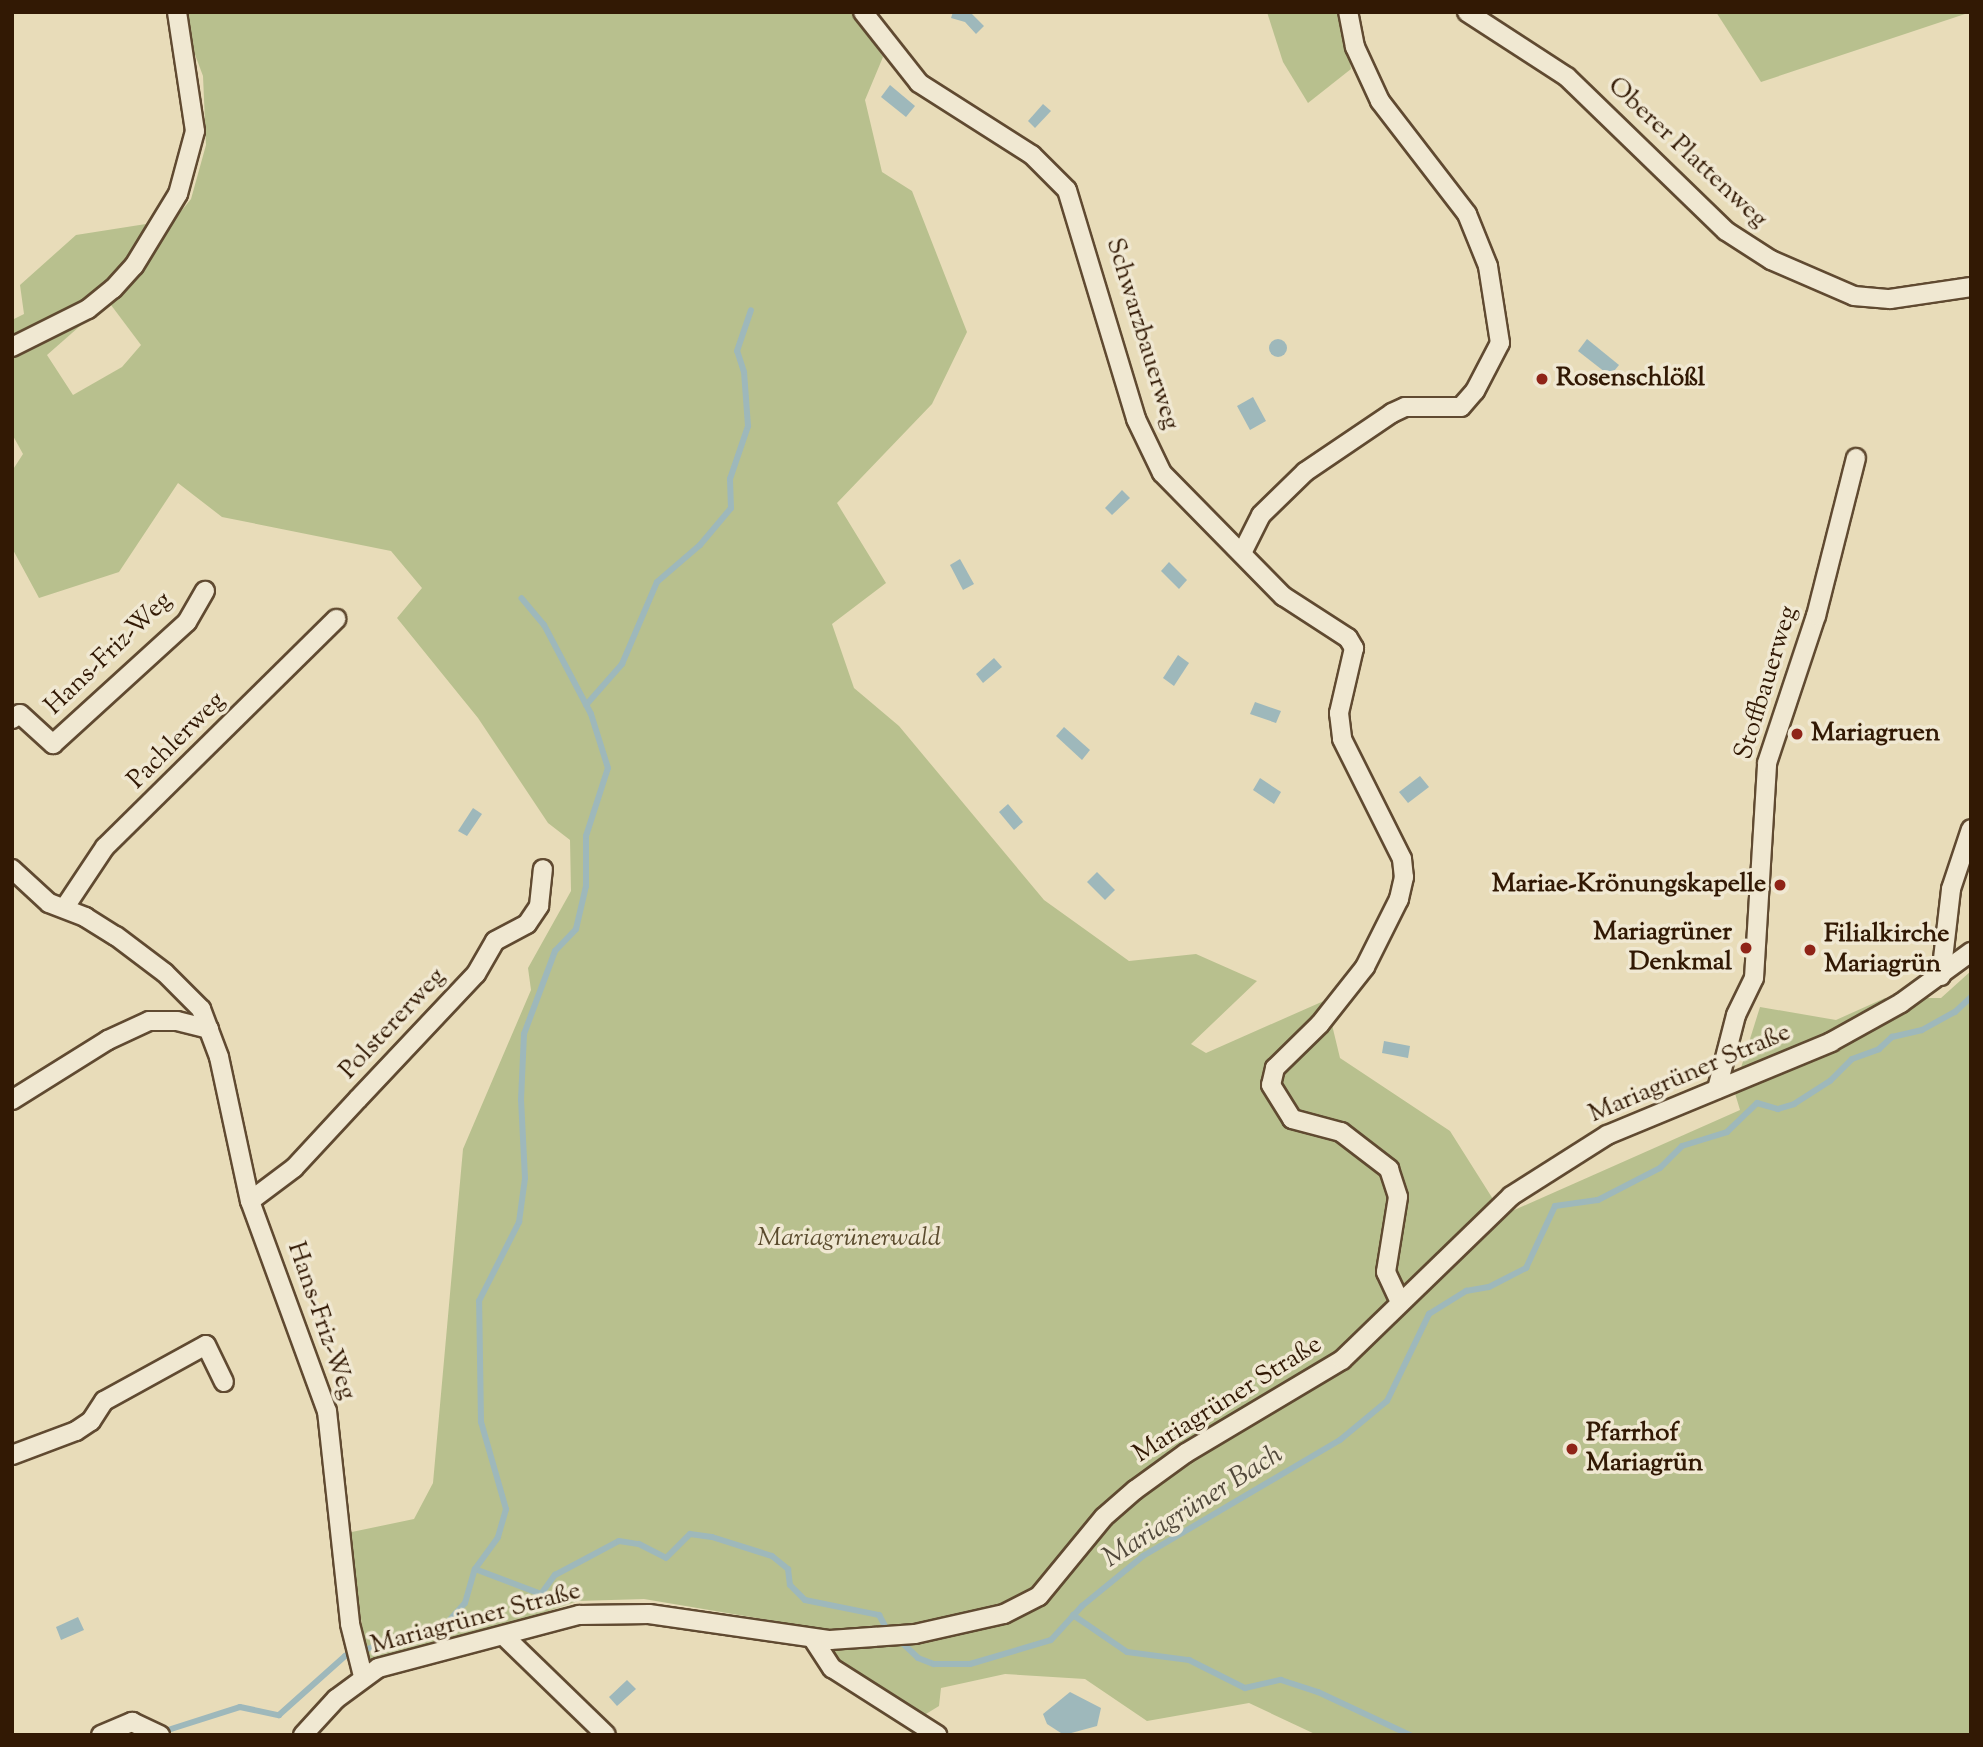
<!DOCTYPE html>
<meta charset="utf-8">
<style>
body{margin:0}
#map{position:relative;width:1983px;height:1747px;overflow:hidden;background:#e8dcb9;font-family:"Sorts Mill Goudy",serif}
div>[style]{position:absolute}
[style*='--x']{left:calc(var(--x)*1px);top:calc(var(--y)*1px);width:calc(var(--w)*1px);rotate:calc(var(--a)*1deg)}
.green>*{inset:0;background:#b8c08e}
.water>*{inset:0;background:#9eb8bb}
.round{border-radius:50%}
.stream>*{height:6px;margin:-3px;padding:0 3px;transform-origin:3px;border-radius:3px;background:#9eb8bb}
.roads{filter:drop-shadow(2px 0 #604a31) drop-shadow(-2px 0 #604a31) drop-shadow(0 2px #604a31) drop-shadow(0 -2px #604a31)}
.street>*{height:18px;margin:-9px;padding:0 9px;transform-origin:9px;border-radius:9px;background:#f0e8d2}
.dots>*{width:19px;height:19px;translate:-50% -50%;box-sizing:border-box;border:4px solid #f0e8d2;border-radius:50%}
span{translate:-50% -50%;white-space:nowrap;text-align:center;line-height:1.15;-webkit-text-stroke:7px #f0e8d2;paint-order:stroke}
.street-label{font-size:26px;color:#321904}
.poi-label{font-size:26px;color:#321904;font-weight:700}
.left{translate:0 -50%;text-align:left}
.right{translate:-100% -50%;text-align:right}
.park-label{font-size:26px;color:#5a4b2d;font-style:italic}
.water-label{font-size:28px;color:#52493b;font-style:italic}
.frame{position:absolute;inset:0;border:14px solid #321904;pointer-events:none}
</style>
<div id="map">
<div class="green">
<div style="clip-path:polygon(187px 12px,854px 12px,883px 57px,865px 100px,882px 172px,912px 191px,967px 332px,932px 404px,837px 503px,886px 583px,832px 624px,854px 688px,899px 726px,1044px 900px,1129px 961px,1196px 954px,1257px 981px,1191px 1044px,1206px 1053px,1326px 1000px,1340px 1058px,1450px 1131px,1503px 1215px,1740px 1110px,1734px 1090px,1760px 1007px,1836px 1020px,1885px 998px,1941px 998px,1971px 971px,1971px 1735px,1317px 1735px,1249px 1703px,1147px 1721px,1085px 1679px,1005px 1674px,941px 1688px,939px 1706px,921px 1717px,851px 1671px,809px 1627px,644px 1599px,578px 1601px,488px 1632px,368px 1662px,347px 1533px,414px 1519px,433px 1483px,463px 1149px,531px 990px,528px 968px,571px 891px,570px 840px,548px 823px,478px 718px,397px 618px,422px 588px,391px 551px,222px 517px,178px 483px,119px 572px,39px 598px,12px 548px,12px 471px,23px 454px,12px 434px,12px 320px,24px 314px,20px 285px,76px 235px,146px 224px,105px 304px,47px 355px,73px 395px,122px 367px,141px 345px,108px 301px,191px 199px,206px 145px,203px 76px,185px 28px)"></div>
<div style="clip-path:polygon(1267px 12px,1341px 12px,1351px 69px,1308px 103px,1283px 62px)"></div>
<div style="clip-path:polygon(1716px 12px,1971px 12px,1761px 82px)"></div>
</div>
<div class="water">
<div style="clip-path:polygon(953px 12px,971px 13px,984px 26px,976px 34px,965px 22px,951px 18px)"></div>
<div style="clip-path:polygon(890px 85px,915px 106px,906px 117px,881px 97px)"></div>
<div style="clip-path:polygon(1043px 104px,1051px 111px,1035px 128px,1028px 121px)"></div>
<div class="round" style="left:1269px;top:339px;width:18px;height:18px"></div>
<div style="clip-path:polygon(1587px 339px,1619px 365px,1610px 376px,1578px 351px)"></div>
<div style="clip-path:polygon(1253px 397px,1266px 421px,1250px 430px,1237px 406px)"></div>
<div style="clip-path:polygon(1122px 490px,1130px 498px,1112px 515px,1105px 508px)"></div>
<div style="clip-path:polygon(960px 559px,974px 584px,963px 590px,950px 565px)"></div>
<div style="clip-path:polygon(1169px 562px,1187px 580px,1179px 589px,1161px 571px)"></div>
<div style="clip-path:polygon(1178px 655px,1189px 663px,1174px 686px,1163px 678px)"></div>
<div style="clip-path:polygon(994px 658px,1002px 667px,983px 683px,976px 674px)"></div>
<div style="clip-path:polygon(1255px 702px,1281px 711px,1276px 723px,1250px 714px)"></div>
<div style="clip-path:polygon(1064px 727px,1090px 750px,1082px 760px,1056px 736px)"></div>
<div style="clip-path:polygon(1420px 776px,1429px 787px,1408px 803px,1399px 792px)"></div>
<div style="clip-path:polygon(1260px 778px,1281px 792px,1274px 804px,1253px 790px)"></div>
<div style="clip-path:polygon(1008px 804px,1023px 822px,1014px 830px,999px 812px)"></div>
<div style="clip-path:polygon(473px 808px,482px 814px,467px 836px,458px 831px)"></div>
<div style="clip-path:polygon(1097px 872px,1115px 890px,1105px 900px,1087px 882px)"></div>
<div style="clip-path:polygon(1384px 1041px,1410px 1046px,1408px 1058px,1382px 1053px)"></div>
<div style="clip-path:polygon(78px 1617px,84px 1630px,61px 1640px,56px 1627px)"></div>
<div style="clip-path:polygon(627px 1680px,636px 1689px,617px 1706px,609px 1697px)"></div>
<div style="clip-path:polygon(1070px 1692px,1101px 1708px,1097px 1726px,1064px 1735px,1047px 1724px,1043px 1714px)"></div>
</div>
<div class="stream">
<div style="--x:586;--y:705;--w:55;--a:-48.7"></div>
<div style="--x:622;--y:664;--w:89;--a:-66.9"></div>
<div style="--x:657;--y:582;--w:57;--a:-40.7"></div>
<div style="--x:700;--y:545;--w:48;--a:-50"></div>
<div style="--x:731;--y:508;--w:29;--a:-92"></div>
<div style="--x:730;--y:479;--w:56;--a:-71.2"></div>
<div style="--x:748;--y:426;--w:54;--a:-94.2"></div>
<div style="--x:744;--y:372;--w:22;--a:-108"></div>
<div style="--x:737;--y:351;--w:43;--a:-71.1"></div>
<div style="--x:475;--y:1569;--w:71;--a:20.7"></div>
<div style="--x:541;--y:1594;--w:24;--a:-54"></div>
<div style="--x:555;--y:1575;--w:72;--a:-28"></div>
<div style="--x:619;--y:1541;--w:20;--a:9"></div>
<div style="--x:639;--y:1544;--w:30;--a:27"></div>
<div style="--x:666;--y:1558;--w:34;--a:-45"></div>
<div style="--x:690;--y:1534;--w:22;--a:8"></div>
<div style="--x:712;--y:1537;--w:63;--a:17.6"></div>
<div style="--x:772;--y:1556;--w:21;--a:39"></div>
<div style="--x:788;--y:1569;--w:16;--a:83"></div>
<div style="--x:790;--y:1585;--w:21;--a:45"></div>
<div style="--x:805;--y:1600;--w:76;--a:11.5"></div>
<div style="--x:879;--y:1615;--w:18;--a:61"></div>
<div style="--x:1073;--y:1615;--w:65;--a:34.4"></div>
<div style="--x:1127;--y:1652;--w:63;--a:7.4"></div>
<div style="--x:1189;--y:1660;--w:63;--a:26.6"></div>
<div style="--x:1245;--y:1688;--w:37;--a:-13"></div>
<div style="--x:1281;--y:1680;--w:39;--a:18"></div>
<div style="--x:1318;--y:1692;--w:102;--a:25.1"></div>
<div style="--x:899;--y:1640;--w:26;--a:43"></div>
<div style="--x:918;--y:1658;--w:17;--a:21"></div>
<div style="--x:934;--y:1664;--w:36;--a:0"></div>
<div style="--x:970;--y:1664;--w:84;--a:-16.5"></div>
<div style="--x:1051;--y:1640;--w:46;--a:-47.6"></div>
<div style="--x:1082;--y:1606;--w:79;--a:-39.3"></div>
<div style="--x:1143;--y:1556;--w:229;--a:-30.5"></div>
<div style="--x:1340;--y:1440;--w:61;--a:-39.7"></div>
<div style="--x:1387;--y:1401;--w:97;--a:-64.2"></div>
<div style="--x:1429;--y:1314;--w:44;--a:-31.9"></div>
<div style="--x:1466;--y:1291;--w:23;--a:-10"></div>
<div style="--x:1489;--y:1287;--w:42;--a:-27.2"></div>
<div style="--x:1526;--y:1268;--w:68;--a:-64.9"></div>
<div style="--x:1555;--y:1206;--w:43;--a:-7.9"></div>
<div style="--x:1598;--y:1200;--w:70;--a:-27.3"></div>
<div style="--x:1660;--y:1168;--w:31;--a:-45"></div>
<div style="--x:1682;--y:1146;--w:47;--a:-17.3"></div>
<div style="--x:1727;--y:1132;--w:42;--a:-44"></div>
<div style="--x:1757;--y:1103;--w:22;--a:16"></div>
<div style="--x:1778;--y:1109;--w:17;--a:-17"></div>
<div style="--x:1794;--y:1104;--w:43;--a:-32.6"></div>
<div style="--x:1830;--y:1081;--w:31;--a:-45"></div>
<div style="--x:1852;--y:1059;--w:29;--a:-20"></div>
<div style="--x:1879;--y:1049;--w:18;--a:-43"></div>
<div style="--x:1892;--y:1037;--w:31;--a:-13"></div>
<div style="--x:1922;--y:1030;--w:38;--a:-29"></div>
<div style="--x:1955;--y:1012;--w:22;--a:-43"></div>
<div style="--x:171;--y:1729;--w:72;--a:-17.7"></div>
<div style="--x:240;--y:1707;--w:40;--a:12"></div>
<div style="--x:279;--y:1715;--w:89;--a:-41.8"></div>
<div style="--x:345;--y:1656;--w:106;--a:-17.6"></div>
<div style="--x:446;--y:1624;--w:28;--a:-48"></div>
<div style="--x:465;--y:1603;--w:35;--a:-74"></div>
<div style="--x:475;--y:1569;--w:39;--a:-54"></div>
<div style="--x:498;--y:1537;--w:29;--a:-74"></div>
<div style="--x:506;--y:1509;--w:91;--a:-106"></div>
<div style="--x:481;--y:1422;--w:121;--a:-90.9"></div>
<div style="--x:479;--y:1301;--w:89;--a:-63.1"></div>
<div style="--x:519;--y:1222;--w:44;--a:-82.2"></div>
<div style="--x:525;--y:1178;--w:78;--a:-92.9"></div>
<div style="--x:521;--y:1100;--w:66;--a:-87.4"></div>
<div style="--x:524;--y:1034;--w:89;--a:-69.5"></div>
<div style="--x:555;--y:951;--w:30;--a:-46"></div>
<div style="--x:576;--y:929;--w:44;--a:-76.9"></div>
<div style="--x:586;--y:886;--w:50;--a:-90"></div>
<div style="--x:586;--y:836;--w:71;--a:-72.1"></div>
<div style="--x:608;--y:768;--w:57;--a:-107.5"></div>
<div style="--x:591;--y:714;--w:101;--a:-117.8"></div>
<div style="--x:544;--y:625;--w:35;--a:-130"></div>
</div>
<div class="roads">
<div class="street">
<div style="--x:863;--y:12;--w:90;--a:51.7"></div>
<div style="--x:919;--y:83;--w:134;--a:32.5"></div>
<div style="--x:1032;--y:155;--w:49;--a:45"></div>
<div style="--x:1067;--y:190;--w:239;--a:73.2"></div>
<div style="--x:1136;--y:419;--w:60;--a:64.3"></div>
<div style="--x:1162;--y:473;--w:173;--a:45.5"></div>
<div style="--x:1283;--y:596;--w:77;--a:32.9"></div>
<div style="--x:1348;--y:638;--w:12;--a:59"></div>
<div style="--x:1354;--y:648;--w:67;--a:103"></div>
<div style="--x:1339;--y:713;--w:26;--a:83"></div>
<div style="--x:1342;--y:739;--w:134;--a:63.4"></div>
<div style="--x:1402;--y:859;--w:18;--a:84"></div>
<div style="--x:1404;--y:877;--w:23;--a:103"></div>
<div style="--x:1399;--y:899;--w:76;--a:116.6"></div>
<div style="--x:1365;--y:967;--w:73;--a:128.3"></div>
<div style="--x:1320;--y:1024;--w:63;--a:135.6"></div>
<div style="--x:1275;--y:1068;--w:17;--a:103"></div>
<div style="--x:1271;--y:1085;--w:40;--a:58"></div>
<div style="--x:1292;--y:1119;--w:51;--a:14.9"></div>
<div style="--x:1341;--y:1132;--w:61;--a:37.6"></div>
<div style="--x:1389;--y:1169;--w:29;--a:72"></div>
<div style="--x:1398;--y:1197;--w:76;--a:99.1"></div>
<div style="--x:1386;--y:1272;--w:33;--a:65"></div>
<div style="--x:1467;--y:12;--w:119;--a:33"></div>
<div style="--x:1567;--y:77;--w:221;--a:44.1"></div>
<div style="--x:1726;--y:231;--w:54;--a:32.8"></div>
<div style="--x:1771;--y:260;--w:90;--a:23.4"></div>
<div style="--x:1854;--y:296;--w:36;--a:5"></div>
<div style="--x:1890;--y:299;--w:82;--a:-8.4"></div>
<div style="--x:12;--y:347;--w:85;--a:-26.6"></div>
<div style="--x:88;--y:309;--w:32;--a:-39"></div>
<div style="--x:113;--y:289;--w:31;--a:-48"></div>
<div style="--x:134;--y:266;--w:84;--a:-58.6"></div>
<div style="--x:178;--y:194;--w:65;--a:-74.9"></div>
<div style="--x:195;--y:131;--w:120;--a:-98.6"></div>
<div style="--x:1242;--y:553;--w:42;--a:-63.4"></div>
<div style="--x:1261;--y:515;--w:62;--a:-44.3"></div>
<div style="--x:1305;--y:472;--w:105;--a:-34.1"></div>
<div style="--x:1392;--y:413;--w:14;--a:-25"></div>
<div style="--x:1405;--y:407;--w:56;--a:0"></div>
<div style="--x:1461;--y:407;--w:21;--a:-49"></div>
<div style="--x:1475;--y:391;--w:54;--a:-62.5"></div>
<div style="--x:1500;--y:343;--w:78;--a:-98.9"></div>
<div style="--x:1488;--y:266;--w:56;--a:-112"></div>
<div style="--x:1467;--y:214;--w:143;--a:-127.6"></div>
<div style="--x:1380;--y:101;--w:60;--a:-114.8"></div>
<div style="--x:1355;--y:47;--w:36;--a:-101"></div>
<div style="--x:12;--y:719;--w:9;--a:-32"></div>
<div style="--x:20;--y:714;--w:45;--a:42.3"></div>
<div style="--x:53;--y:744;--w:181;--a:-42.3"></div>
<div style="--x:187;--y:622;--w:36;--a:-60"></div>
<div style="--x:12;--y:869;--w:50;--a:42.6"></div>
<div style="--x:49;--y:903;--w:39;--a:21"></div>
<div style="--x:85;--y:917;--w:36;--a:32"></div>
<div style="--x:116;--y:936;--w:61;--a:37.1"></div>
<div style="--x:165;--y:973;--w:51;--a:45"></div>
<div style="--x:201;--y:1009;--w:51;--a:69.4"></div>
<div style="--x:219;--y:1057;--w:147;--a:77.9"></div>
<div style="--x:250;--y:1201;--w:224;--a:69.9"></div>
<div style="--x:327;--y:1411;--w:214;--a:83.8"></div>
<div style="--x:350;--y:1624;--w:54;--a:76"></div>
<div style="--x:65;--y:907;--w:72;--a:-56.3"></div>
<div style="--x:105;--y:847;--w:325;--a:-44.6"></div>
<div style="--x:1941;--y:976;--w:88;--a:-83.4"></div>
<div style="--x:1951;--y:889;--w:63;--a:-71.6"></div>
<div style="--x:1717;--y:1089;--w:76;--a:-75.6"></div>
<div style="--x:1736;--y:1015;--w:41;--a:-64.1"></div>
<div style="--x:1754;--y:978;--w:215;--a:-86.5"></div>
<div style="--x:1767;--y:763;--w:155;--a:-71.6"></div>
<div style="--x:1816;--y:616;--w:163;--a:-75.8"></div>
<div style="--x:12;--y:1100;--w:113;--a:-32"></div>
<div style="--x:108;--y:1040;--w:45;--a:-24.9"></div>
<div style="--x:149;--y:1021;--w:28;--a:0"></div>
<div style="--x:177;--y:1021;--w:33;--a:14"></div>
<div style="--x:250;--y:1201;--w:55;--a:-36.9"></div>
<div style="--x:294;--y:1168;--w:94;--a:-47.2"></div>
<div style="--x:358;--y:1099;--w:172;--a:-46.7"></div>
<div style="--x:476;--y:974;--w:38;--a:-60"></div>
<div style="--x:495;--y:941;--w:36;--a:-28"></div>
<div style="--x:527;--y:924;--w:22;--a:-56"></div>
<div style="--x:539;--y:906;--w:37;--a:-84"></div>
<div style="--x:12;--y:1455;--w:68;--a:-20.6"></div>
<div style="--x:76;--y:1431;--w:18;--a:-34"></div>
<div style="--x:91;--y:1421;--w:24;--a:-57"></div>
<div style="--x:104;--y:1401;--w:116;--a:-28.8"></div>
<div style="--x:206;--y:1345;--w:41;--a:64.1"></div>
<div style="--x:506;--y:1638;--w:139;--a:44.1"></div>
<div style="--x:813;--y:1639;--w:35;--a:57"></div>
<div style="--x:832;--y:1668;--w:125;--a:32.5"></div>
<div style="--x:101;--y:1735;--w:34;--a:-23"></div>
<div style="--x:132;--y:1722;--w:31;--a:25"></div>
<div style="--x:303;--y:1735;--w:49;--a:-47.5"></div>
<div style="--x:336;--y:1699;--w:52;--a:-36.4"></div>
<div style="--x:378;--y:1668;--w:208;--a:-14.8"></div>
<div style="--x:579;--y:1615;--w:70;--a:-0.8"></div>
<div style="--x:649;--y:1614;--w:183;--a:8.2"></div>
<div style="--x:830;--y:1640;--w:85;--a:-4"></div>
<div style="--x:915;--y:1634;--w:91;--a:-12.7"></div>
<div style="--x:1004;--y:1614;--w:39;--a:-27"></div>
<div style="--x:1039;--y:1596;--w:102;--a:-50.6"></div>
<div style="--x:1104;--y:1517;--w:41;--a:-41.1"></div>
<div style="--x:1135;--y:1490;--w:63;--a:-36"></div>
<div style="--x:1186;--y:1453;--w:182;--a:-30.8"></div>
<div style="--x:1342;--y:1360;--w:235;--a:-44.1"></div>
<div style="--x:1511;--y:1196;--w:114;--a:-32.4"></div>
<div style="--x:1607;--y:1135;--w:243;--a:-22.5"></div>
<div style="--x:1831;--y:1042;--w:80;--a:-29.1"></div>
<div style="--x:1901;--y:1003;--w:87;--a:-36.1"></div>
</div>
</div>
<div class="dots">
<div style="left:1542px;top:379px;background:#8f2418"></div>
<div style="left:1797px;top:734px;background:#8f2418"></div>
<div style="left:1780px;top:885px;background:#8f2418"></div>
<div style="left:1746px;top:948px;background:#8f2418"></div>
<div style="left:1810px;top:950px;background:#8f2418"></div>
<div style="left:1572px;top:1449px;background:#8f2418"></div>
</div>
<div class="street-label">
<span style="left:1687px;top:153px;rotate:43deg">Oberer Plattenweg</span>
<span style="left:1142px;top:334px;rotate:73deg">Schwarzbauerweg</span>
<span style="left:109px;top:654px;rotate:-44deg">Hans-Friz-Weg</span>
<span style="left:1767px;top:683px;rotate:-73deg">Stoffbauerweg</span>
<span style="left:177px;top:741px;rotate:-45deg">Pachlerweg</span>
<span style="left:393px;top:1024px;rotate:-47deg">Polstererweg</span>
<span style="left:1690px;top:1074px;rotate:-23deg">Mariagrüner Straße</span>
<span style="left:321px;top:1321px;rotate:71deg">Hans-Friz-Weg</span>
<span style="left:1228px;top:1400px;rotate:-32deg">Mariagrüner Straße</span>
<span style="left:476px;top:1619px;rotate:-15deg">Mariagrüner Straße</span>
</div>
<div class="poi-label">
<span class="left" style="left:1556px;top:379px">Rosenschlößl</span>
<span class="left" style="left:1811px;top:734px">Mariagruen</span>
<span class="right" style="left:1766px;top:885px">Mariae-Krönungskapelle</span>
<span class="right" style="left:1732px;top:948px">Mariagrüner<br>Denkmal</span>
<span class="left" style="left:1824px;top:950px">Filialkirche<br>Mariagrün</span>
<span class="left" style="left:1586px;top:1449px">Pfarrhof<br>Mariagrün</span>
</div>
<div class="park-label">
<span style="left:849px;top:1239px">Mariagrünerwald</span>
</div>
<div class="water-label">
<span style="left:1193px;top:1507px;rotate:-32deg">Mariagrüner Bach</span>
</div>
<div class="frame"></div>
</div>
